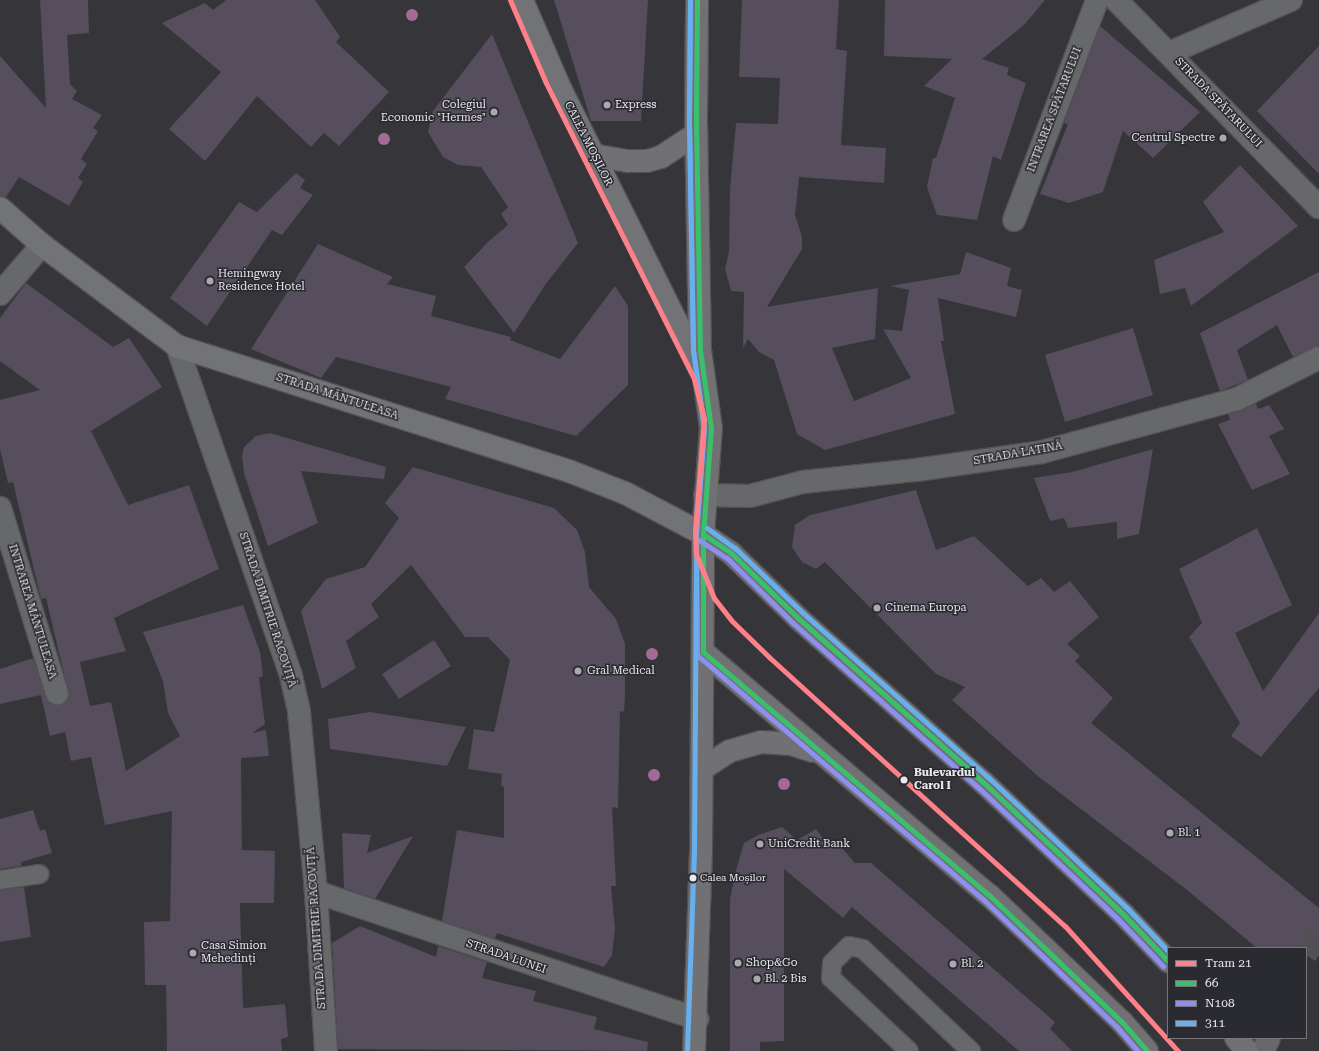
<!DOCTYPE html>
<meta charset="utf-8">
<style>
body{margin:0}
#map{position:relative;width:1319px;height:1051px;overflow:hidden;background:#35353a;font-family:"Roboto Serif",serif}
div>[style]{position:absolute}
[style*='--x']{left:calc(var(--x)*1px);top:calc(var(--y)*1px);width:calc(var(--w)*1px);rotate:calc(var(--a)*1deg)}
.building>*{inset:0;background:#564d5d}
.street-tunnel>*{height:22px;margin-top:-11px;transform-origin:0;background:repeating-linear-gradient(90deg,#505055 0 22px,transparent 0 33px)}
.roads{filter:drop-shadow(1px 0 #525256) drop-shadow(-1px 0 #525256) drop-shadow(0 1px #525256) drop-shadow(0 -1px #525256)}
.lane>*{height:18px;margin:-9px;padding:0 9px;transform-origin:9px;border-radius:9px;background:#67686a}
.street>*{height:22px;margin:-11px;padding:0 11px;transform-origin:11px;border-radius:11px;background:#67686a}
.secondary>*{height:22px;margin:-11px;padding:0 11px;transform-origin:11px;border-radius:11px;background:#727376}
.primary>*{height:22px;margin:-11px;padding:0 11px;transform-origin:11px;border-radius:11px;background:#717174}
.bus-1>*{height:5px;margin:-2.5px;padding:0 2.5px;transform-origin:2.5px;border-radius:2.5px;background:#3ac06d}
.bus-2>*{height:5px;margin:-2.5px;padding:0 2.5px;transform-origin:2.5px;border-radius:2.5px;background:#8d8ff1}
.bus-3>*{height:5px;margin:-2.5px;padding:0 2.5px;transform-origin:2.5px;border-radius:2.5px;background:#67b0ed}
.tram-1>*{height:5px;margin:-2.5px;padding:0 2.5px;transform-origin:2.5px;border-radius:2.5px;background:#ff8089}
.trees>*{width:12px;height:12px;margin:-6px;border-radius:50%;background:#a26a96}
.dots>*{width:11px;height:11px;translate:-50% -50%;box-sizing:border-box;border:2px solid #2a2a31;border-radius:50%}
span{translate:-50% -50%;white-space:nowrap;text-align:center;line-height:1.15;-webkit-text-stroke:3px #2a2a31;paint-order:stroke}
.bus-label{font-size:10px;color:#e7e7ec}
.left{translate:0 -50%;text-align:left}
.street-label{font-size:11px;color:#e7e7ec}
.poi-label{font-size:11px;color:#e7e7ec}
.right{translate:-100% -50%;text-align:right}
.stop-label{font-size:11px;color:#e7e7ec;font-weight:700}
.legend{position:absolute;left:1167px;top:947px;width:140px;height:92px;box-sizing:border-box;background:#2a2a31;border:1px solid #76767c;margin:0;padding:5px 7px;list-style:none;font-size:12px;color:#e7e7ec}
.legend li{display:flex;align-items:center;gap:8px;height:20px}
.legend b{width:20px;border:1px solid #76767c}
</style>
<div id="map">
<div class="building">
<div style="clip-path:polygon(40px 0,88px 0,89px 33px,67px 35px,70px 84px,77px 91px,72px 99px,102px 115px,93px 128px,98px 131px,81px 159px,87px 164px,78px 178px,83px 182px,69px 206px,19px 177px,6px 197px,0 196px,0 56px,46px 108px)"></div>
<div style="clip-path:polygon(226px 0,315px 0,340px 37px,336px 42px,389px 92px,339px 146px,324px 133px,311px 147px,257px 96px,205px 161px,169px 129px,221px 72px,162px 23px,205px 3px,213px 10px)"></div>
<div style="clip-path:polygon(554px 0,648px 0,641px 121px,591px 121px)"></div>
<div style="clip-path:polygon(742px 0,839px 0,836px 49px,847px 51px,841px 145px,886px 148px,884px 183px,799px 177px,795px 215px,802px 237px,802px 249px,767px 307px,878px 288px,875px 339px,832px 348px,854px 401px,911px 378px,883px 329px,902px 331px,909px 290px,890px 286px,960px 274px,966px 252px,1011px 268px,1007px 286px,1022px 290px,1016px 317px,938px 298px,944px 341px,941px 341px,955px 414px,825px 450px,797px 434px,774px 360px,759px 352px,748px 339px,743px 348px,744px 292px,731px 291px,725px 269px,729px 252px,730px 189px,736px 123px,778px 124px,780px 78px,739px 77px)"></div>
<div style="clip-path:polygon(885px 0,1045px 0,1025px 24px,982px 59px,1009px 68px,1007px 75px,1026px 83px,1001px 160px,993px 156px,977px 220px,937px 215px,927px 187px,933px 158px,936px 158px,955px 98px,924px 86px,952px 59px,884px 56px)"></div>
<div style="clip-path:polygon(1100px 26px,1200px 112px,1153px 158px,1123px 131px,1103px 192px,1069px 203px,1040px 194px,1068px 124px,1064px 123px)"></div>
<div style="clip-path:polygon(492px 34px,578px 243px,545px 285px,514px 333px,464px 267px,490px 240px,508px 225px,501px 214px,508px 207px,481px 167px,458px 165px,443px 157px,428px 132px,433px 111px)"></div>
<div style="clip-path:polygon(1319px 46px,1319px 174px,1257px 111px)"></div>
<div style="clip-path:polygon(1240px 165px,1298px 226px,1191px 306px,1185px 288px,1160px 294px,1154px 260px,1224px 232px,1203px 202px)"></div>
<div style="clip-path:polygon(296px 173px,305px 180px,300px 188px,313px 195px,282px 235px,272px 230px,207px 326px,170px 298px,239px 202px,257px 212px)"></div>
<div style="clip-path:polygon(318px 244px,393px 277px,387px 284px,436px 296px,431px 316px,511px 337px,510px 340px,560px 359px,615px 286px,628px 306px,628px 385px,576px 436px,445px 399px,451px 387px,336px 357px,321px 378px,251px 349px)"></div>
<div style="clip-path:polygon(1319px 272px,1319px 346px,1293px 357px,1277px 325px,1237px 350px,1248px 380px,1220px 391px,1200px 333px)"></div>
<div style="clip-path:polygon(26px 283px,113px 347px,129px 338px,162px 387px,91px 431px,128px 505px,189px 485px,219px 569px,114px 618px,126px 651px,80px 662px,90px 706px,111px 702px,126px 771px,180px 736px,168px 713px,163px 681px,143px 632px,243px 605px,260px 652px,263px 676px,259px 678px,265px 724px,252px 733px,266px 730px,269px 756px,241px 758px,242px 850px,275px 851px,274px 903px,240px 903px,243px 1008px,285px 1004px,288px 1037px,281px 1039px,282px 1051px,167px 1051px,166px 985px,145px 985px,144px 922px,170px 921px,172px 811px,105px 825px,91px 757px,71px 761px,65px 732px,50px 736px,41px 695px,0 704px,0 669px,33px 658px,48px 702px,61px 705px,69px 695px,46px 598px,41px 599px,13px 482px,8px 483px,0 449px,0 400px,40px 390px,0 361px,0 318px)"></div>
<div style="clip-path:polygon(1133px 328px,1153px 395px,1065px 422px,1045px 355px)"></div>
<div style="clip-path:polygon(1256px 403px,1258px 409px,1269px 405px,1284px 429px,1269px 436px,1290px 474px,1252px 490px,1218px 424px,1230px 420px,1228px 414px)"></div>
<div style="clip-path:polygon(270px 433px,386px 467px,384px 479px,301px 471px,318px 523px,268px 546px,244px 473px,242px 456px,244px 447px,256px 436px)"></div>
<div style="clip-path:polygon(1153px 449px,1139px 534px,1117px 539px,1117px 522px,1068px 528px,1064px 518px,1050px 521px,1034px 478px,1072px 472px)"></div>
<div style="clip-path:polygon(413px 467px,554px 508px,577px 530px,585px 552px,589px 587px,616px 619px,625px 644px,625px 697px,624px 712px,620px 711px,618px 808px,612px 807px,616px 886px,611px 886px,615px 929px,612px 955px,604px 967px,497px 933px,495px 939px,442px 921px,457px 830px,504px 838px,504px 787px,501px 786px,502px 774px,468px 769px,474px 729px,494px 732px,510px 660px,488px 637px,465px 637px,411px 565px,371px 604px,379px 617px,346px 641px,356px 668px,322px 689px,301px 611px,326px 579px,365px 567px,399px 518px,385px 503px)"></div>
<div style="clip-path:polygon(916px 490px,936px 550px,974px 536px,1028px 586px,1041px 578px,1054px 592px,1070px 581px,1099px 617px,1067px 644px,1080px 656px,1075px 661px,1113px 698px,1091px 723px,1319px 908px,1319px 948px,1257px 948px,1187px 890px,1039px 777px,952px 700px,965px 687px,936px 674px,825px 562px,816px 569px,802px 562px,792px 547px,795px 525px,810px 515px)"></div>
<div style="clip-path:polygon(1257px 528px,1292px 605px,1235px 633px,1263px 691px,1319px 613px,1319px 688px,1261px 757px,1231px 736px,1240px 723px,1189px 637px,1202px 623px,1179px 569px)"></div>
<div style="clip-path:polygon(434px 640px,451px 666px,399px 699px,382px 674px)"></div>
<div style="clip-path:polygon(370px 712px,466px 727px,447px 766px,330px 749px,328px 719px)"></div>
<div style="clip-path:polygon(33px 810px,40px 831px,45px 829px,52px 853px,21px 862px,21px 866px,0 869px,0 819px)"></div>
<div style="clip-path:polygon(782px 827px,797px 840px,816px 829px,827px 844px,841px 847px,855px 863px,871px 863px,1055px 1022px,1050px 1029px,1072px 1051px,1019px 1051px,852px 907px,843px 918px,784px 869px,784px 1041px,760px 1042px,760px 1051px,730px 1051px,730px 899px,736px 870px,744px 843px,758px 835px)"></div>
<div style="clip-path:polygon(342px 833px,371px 835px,367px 853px,413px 836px,375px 899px,344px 888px)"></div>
<div style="clip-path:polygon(24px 887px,31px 937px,0 942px,0 890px)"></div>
<div style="clip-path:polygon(360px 926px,436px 957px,438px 946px,487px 962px,482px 978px,536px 991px,533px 1001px,597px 1017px,594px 1029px,648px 1042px,647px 1051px,338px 1049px,332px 943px)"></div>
</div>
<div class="street-tunnel">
<div style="--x:1306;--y:955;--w:24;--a:-57"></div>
</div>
<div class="roads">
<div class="lane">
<div style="--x:0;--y:880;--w:40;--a:-8.5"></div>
<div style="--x:909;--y:1051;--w:107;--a:-136.9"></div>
<div style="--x:831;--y:978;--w:15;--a:-86"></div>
<div style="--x:832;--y:963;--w:24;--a:-45"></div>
<div style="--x:849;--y:946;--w:14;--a:12"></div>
<div style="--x:863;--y:949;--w:149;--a:43.4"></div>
</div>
<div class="street">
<div style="--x:1116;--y:0;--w:290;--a:45.6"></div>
<div style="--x:1169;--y:53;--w:133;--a:-23.5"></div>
<div style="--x:1014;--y:220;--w:235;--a:-69.3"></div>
<div style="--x:0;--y:294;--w:65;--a:-49.4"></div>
<div style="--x:177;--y:346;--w:349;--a:70.9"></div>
<div style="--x:291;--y:676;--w:37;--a:77"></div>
<div style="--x:299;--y:712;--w:181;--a:84.6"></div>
<div style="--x:316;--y:892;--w:159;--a:86.4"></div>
<div style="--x:705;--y:495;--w:45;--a:1.3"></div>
<div style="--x:750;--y:496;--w:55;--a:-14.8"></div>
<div style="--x:803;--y:482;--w:114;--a:-6.1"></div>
<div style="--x:916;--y:470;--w:127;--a:-8.1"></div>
<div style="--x:1042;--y:452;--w:202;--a:-15.2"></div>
<div style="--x:1237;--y:399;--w:92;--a:-26.6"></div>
<div style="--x:0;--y:508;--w:194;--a:72.9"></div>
<div style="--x:316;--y:892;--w:402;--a:18.4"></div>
<div style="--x:1263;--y:1051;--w:14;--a:-65"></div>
</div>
<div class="secondary">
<div style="--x:522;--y:0;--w:98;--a:66.6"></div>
<div style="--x:561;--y:90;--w:316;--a:63.5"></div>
<div style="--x:0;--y:208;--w:56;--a:41.4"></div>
<div style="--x:42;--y:245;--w:169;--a:36.8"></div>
<div style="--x:177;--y:346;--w:411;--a:17.7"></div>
<div style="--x:569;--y:471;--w:60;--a:21.4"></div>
<div style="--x:625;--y:493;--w:88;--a:27.7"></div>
</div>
<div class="primary">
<div style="--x:593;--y:155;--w:36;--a:10"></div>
<div style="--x:628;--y:161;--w:19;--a:0"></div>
<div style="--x:647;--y:161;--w:15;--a:-16"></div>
<div style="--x:661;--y:157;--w:42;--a:-33.3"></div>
<div style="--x:703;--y:534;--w:34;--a:34"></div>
<div style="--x:731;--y:553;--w:93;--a:44.1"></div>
<div style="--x:798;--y:618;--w:249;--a:41.6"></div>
<div style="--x:984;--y:783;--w:192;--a:43.3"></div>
<div style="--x:1124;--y:915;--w:64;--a:46.3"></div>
<div style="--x:703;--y:652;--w:375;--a:40.4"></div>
<div style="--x:989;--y:895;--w:184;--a:43.7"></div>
<div style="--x:1122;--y:1022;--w:38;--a:49"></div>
<div style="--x:702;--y:769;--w:33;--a:-33"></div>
<div style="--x:730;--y:751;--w:32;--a:-16"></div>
<div style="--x:761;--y:742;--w:30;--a:4"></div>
<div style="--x:791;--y:744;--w:22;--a:18"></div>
<div style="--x:1236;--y:1038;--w:17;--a:50"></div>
<div style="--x:694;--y:1051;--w:201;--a:-88"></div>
<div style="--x:701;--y:850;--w:316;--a:-89.6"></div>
<div style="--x:703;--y:534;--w:106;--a:-85.7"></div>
<div style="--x:711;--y:428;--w:79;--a:-98"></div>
<div style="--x:700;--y:350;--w:228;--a:-91"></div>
<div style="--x:696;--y:122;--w:122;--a:-89.5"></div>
</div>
</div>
<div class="bus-1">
<div style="--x:697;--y:0;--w:122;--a:90.5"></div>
<div style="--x:696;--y:122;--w:228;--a:89"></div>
<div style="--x:700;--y:350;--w:79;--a:82"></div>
<div style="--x:711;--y:428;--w:106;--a:94.3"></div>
<div style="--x:703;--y:534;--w:118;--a:90"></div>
<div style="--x:703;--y:652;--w:375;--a:40.4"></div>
<div style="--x:989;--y:895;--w:184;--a:43.7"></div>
<div style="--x:1122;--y:1022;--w:38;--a:49"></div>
<div style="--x:703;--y:534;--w:34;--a:34"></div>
<div style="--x:731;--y:553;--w:93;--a:44.1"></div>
<div style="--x:798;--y:618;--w:249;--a:41.6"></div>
<div style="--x:984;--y:783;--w:192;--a:43.3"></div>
<div style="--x:1124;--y:915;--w:64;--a:46.3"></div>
</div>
<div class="bus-2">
<div style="--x:690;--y:0;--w:122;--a:90.5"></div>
<div style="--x:689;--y:122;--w:228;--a:89"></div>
<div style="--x:693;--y:350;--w:79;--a:82"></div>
<div style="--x:704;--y:428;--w:106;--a:94.3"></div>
<div style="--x:696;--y:534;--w:121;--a:89.5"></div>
<div style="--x:697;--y:655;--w:377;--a:40.5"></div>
<div style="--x:984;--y:900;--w:184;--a:43.7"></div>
<div style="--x:1117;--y:1027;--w:32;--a:49"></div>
<div style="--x:699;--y:540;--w:33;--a:33"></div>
<div style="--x:727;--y:558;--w:93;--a:44.6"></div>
<div style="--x:793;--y:623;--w:249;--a:41.6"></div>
<div style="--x:979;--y:788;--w:192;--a:43.3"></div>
<div style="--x:1119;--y:920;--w:64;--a:46.3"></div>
</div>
<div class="bus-3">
<div style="--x:707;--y:528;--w:34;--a:36"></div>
<div style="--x:735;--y:548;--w:94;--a:43.7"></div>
<div style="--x:803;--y:613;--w:249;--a:41.6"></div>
<div style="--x:989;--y:778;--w:192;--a:43.3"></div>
<div style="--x:1129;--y:910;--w:57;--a:46.4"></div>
<div style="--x:687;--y:1051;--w:201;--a:-88"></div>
<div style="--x:694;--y:850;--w:316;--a:-89.6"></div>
<div style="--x:696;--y:534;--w:106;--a:-85.7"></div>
<div style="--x:704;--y:428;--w:79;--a:-98"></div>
<div style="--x:693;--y:350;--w:228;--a:-91"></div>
<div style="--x:689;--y:122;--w:122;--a:-89.5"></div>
</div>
<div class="tram-1">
<div style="--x:510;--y:0;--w:90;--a:66.6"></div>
<div style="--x:546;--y:83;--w:331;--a:63.4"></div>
<div style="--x:694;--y:379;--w:41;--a:76"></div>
<div style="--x:704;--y:419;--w:111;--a:94.6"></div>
<div style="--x:695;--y:530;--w:24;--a:88"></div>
<div style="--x:696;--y:554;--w:48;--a:67.8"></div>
<div style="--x:714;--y:598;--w:29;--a:52"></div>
<div style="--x:732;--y:621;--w:52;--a:44.2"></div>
<div style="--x:769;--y:657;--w:400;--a:42.3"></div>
<div style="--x:1065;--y:926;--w:169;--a:47.9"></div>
</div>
<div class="trees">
<div style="left:412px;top:15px"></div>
<div style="left:384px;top:139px"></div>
<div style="left:652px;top:654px"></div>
<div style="left:654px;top:775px"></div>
<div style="left:784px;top:784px"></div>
</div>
<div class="dots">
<div style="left:607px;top:105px;background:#a9a9ae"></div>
<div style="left:494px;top:112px;background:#a9a9ae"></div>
<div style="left:1223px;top:138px;background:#a9a9ae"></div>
<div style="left:210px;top:281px;background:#a9a9ae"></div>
<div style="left:877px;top:608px;background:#a9a9ae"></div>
<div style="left:578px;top:671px;background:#a9a9ae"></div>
<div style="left:904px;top:780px;background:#e7e7ec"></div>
<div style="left:1170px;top:833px;background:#a9a9ae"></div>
<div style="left:760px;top:844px;background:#a9a9ae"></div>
<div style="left:693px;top:878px;background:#e7e7ec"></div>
<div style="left:193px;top:953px;background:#a9a9ae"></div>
<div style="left:738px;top:963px;background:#a9a9ae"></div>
<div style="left:953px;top:964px;background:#a9a9ae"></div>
<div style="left:757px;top:979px;background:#a9a9ae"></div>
</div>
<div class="bus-label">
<span class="left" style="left:700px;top:878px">Calea Moșilor</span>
</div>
<div class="street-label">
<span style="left:1218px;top:103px;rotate:46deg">STRADA SPĂTARULUI</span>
<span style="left:1055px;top:110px;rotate:-69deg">INTRAREA SPĂTARULUI</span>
<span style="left:588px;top:144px;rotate:63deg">CALEA MOȘILOR</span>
<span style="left:337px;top:397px;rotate:18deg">STRADA MÂNTULEASA</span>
<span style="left:1018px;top:454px;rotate:-10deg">STRADA LATINĂ</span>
<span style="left:267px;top:610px;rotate:72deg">STRADA DIMITRIE RACOVIȚĂ</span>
<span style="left:32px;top:612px;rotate:73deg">INTRAREA MÂNTULEASA</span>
<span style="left:317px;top:928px;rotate:-94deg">STRADA DIMITRIE RACOVIȚĂ</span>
<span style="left:506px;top:957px;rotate:19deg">STRADA LUNEI</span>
</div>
<div class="poi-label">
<span class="left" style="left:615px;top:105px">Express</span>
<span class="right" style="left:486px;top:112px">Colegiul<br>Economic "Hermes"</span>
<span class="right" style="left:1215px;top:138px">Centrul Spectre</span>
<span class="left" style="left:218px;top:281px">Hemingway<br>Residence Hotel</span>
<span class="left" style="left:885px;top:608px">Cinema Europa</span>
<span class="left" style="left:587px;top:671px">Gral Medical</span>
<span class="left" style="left:1178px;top:833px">Bl. 1</span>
<span class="left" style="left:768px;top:844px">UniCredit Bank</span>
<span class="left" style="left:201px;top:953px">Casa Simion<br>Mehedinți</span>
<span class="left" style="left:746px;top:963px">Shop&amp;Go</span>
<span class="left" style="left:961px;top:964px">Bl. 2</span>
<span class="left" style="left:765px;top:979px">Bl. 2 Bis</span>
</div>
<div class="stop-label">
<span class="left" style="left:914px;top:780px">Bulevardul<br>Carol I</span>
</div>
<ul class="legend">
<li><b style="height:5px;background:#ff8089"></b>Tram 21</li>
<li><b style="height:5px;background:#3ac06d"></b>66</li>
<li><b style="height:5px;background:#8d8ff1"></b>N108</li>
<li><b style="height:5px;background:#67b0ed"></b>311</li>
</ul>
</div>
